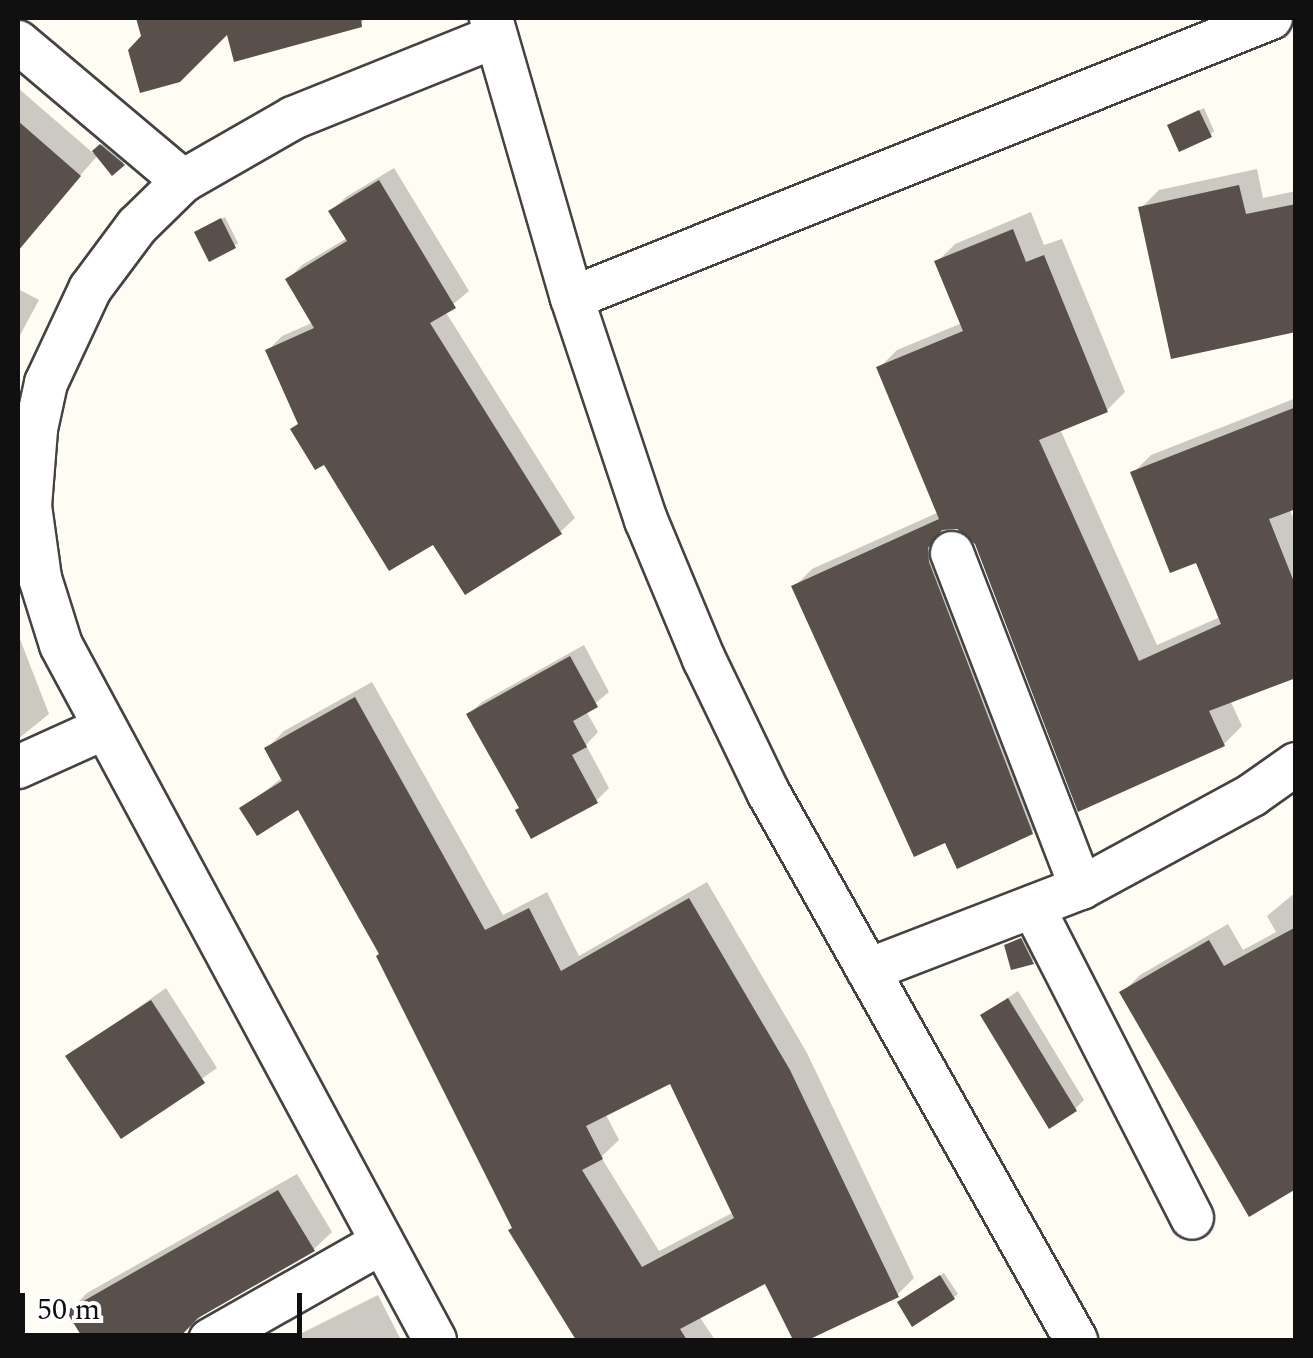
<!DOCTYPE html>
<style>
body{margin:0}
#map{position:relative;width:1313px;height:1358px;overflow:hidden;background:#fffcf3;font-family:Spectral,serif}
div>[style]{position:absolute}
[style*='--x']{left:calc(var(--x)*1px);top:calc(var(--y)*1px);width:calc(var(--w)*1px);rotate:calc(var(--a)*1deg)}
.shadow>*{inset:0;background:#0003}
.building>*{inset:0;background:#59504b}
.roads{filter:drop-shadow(2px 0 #434343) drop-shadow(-2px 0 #434343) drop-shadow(0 2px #434343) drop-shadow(0 -2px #434343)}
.minor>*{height:42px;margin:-21px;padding:0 21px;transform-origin:21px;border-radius:21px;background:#fff}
span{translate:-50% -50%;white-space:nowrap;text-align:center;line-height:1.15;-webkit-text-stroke:10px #fff;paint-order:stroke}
.frame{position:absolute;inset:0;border:20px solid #101010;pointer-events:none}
.scale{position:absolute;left:20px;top:1293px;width:282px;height:45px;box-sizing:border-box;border:5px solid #101010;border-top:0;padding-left:12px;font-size:30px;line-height:35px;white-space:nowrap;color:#101010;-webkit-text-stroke:8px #fff;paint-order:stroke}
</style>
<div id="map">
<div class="shadow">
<div style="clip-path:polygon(139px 18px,366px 18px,357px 26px,144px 37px)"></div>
<div style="clip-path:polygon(18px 88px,93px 153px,105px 142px,127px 160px,113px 172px,98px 155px,18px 247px)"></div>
<div style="clip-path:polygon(1204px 108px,1214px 131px,1211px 134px,1170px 125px)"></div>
<div style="clip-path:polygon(394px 168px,469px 291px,445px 311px,575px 518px,560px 532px,434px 541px,324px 461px,293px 429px,300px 422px,268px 350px,282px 336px,314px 322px,288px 279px,302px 265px,347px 238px,331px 211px,346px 197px)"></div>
<div style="clip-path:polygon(1257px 169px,1263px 198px,1296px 191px,1296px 327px,1141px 208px,1159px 190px)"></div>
<div style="clip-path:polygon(1031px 212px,1044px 245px,1062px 239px,1125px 392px,1107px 410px,1060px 429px,1157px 645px,1220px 617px,1198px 559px,1133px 473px,1151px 455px,1296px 398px,1296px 506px,1289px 508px,1296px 524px,1296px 675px,1230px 700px,1242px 726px,1224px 744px,958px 526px,944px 527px,946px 543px,1050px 814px,1032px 832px,794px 587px,812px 569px,939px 512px,879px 368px,897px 350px,962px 323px,937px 262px,955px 244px)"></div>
<div style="clip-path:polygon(225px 217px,238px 243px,234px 246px,201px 229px)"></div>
<div style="clip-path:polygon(18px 289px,39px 300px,18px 339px)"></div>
<div style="clip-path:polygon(18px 634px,49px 714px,18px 739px)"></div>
<div style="clip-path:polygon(584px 645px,609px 692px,586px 711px,598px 732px,586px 745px,609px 788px,596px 801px,521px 807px,469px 714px,482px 702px)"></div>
<div style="clip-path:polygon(evenodd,372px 682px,503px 915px,547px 892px,579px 956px,707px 882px,807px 1053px,914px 1278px,897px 1295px,795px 1340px,767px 1280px,699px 1316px,715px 1340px,577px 1340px,511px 1231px,514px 1227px,382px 954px,299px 806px,242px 809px,283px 777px,267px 748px,284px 731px,372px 682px,671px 1081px,734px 1212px,659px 1251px,601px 1157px,619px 1140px,605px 1113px,671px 1081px)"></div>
<div style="clip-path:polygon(1296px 892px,1296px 1187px,1122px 993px,1140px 975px,1228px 924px,1243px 950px,1276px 932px,1267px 916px)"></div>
<div style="clip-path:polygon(1025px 936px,1036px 958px,1033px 961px,1006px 945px)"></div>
<div style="clip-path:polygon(166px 988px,217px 1068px,121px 1136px,69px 1056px)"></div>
<div style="clip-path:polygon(1018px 991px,1084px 1100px,1075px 1109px,983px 1015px)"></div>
<div style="clip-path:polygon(297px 1174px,332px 1232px,314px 1249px,204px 1314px,172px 1340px,87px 1340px,69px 1311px,87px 1293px)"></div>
<div style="clip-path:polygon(944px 1273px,958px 1294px,954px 1297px,904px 1299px)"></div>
<div style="clip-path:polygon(378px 1295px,401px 1340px,288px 1340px)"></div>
</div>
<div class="building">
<div style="clip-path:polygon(136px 18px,361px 18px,362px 27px,234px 62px,227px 35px,180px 82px,140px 93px,128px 50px,141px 36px)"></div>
<div style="clip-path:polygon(1199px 110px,1212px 137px,1179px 152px,1167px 125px)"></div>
<div style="clip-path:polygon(18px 121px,81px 176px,18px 251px)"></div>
<div style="clip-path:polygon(100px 144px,125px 165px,112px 176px,92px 151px)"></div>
<div style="clip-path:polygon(379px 180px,456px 308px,430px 323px,562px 534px,465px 595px,433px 545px,389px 571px,324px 465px,315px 470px,290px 429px,298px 424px,265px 350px,314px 328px,285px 279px,347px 241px,328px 211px)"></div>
<div style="clip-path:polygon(1239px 185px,1246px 214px,1296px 204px,1296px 332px,1171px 359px,1138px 207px)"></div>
<div style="clip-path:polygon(221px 218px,236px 248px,209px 262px,194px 232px)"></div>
<div style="clip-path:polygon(1013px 229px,1026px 262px,1044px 255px,1108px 412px,1039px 440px,1139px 661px,1221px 624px,1196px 563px,1170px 573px,1130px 472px,1296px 407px,1296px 509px,1269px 519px,1296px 587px,1296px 678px,1209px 711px,1225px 746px,1078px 812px,975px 544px,957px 529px,942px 530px,928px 548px,929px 562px,1033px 834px,957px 869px,945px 843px,914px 857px,791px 586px,939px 519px,876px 367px,963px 331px,934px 261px)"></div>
<div style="clip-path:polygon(570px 656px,598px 707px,573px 721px,587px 747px,572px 755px,598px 803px,531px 839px,515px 810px,519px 808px,466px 714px)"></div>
<div style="clip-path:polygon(evenodd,355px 697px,485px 930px,529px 908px,561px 971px,689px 898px,790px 1070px,899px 1297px,808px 1340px,793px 1340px,765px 1284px,680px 1329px,687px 1340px,576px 1340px,508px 1230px,512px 1228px,376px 956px,379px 954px,298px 810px,257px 836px,239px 808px,282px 781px,264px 748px,355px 697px,670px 1084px,734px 1218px,642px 1267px,582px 1170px,603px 1159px,586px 1126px,670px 1084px)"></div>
<div style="clip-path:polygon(1296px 927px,1296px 1189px,1249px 1217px,1119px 992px,1209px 940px,1224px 966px)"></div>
<div style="clip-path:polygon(1021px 938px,1034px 964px,1011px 970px,1004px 945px)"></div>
<div style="clip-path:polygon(1008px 998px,1077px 1111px,1049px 1129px,980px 1015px)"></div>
<div style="clip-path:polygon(151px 1000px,205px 1083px,121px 1139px,65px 1056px)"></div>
<div style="clip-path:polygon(278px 1190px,315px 1251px,198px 1318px,177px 1340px,84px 1340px,66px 1311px)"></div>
<div style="clip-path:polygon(940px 1275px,955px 1299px,912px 1327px,897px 1302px)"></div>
</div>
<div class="roads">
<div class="minor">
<div style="--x:491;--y:18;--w:291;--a:73.9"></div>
<div style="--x:572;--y:298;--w:234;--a:71.6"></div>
<div style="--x:646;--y:520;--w:151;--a:67.4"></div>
<div style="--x:704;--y:659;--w:148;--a:64.3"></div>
<div style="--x:768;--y:792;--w:629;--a:60.66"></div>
<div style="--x:18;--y:42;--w:216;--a:40.1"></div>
<div style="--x:572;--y:298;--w:753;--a:-21.83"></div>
<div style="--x:952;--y:553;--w:359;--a:68.9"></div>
<div style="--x:18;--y:767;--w:92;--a:-24.3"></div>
<div style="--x:1033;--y:907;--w:349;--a:62.9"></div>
<div style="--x:868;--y:970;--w:228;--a:-21.1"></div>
<div style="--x:1081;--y:888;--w:195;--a:-28.5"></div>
<div style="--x:1252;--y:795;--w:54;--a:-35.2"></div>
<div style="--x:210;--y:1340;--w:197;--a:-29.6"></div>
<div style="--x:435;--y:1340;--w:789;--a:-118.29"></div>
<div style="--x:61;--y:645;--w:70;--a:-107.4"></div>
<div style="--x:40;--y:578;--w:73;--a:-97.9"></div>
<div style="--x:30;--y:506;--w:77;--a:-85.5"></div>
<div style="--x:36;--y:429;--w:47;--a:-77.7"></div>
<div style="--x:46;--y:383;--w:104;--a:-64.9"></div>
<div style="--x:90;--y:289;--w:79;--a:-53.3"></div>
<div style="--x:137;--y:226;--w:64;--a:-44.4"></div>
<div style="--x:183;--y:181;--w:127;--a:-29.8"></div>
<div style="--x:293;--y:118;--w:218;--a:-21.9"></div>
</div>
</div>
<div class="frame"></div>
<div class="scale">50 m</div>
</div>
